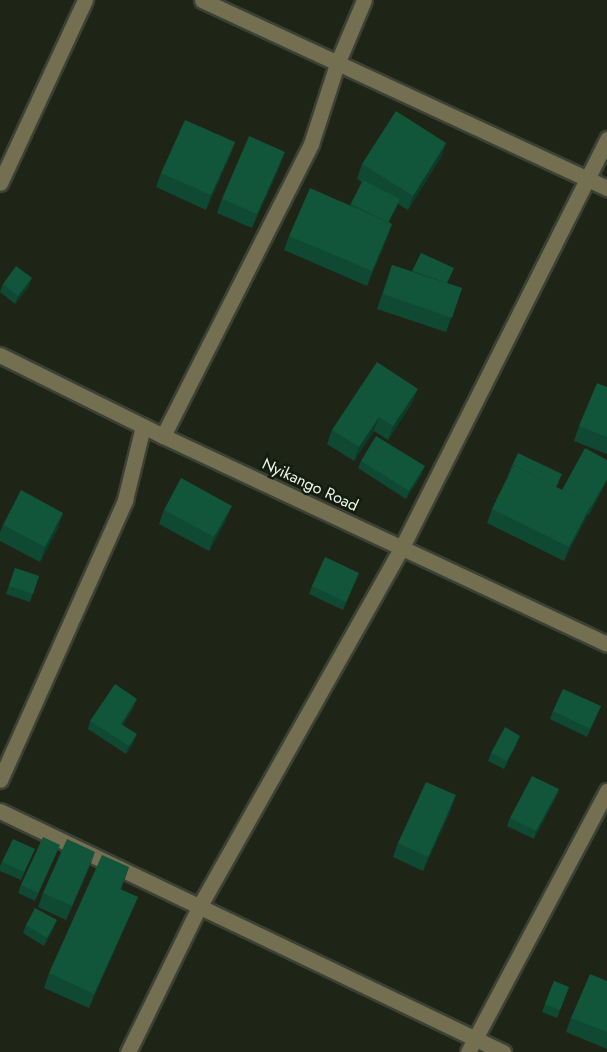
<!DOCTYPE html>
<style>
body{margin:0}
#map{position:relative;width:607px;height:1052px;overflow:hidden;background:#1e2517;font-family:Jost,sans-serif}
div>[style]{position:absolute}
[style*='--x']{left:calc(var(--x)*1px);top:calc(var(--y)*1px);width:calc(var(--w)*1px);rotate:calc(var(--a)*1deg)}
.roads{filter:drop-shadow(2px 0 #3b4235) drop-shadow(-2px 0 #3b4235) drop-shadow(0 2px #3b4235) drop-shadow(0 -2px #3b4235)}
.minor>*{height:15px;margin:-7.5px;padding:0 7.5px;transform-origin:7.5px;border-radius:7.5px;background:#746f51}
.wall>*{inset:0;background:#0f4933}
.shaded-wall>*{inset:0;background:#0c3c29}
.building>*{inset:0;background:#11553b}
span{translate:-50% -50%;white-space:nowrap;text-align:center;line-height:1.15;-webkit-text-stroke:5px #141c0e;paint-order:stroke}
.street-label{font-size:16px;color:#eff5eb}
</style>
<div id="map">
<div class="roads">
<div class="minor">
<div style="--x:202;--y:0;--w:447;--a:24.9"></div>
<div style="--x:0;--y:183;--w:202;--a:-65.1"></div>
<div style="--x:0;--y:355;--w:182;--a:26.4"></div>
<div style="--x:163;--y:436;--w:490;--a:25.1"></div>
<div style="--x:163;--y:436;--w:327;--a:-63.1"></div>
<div style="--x:311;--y:144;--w:84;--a:-72"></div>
<div style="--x:337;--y:64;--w:69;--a:-67.1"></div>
<div style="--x:0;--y:780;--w:307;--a:-65.9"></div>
<div style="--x:125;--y:500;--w:76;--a:-76.3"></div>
<div style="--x:0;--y:811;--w:558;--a:25.6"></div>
<div style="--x:128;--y:1052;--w:159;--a:-63.9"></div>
<div style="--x:198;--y:909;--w:416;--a:-60.6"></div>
<div style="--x:402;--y:547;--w:457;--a:-63.3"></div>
<div style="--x:468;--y:1052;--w:296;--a:-62"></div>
</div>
</div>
<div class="wall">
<div style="clip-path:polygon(235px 142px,230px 156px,206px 210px,156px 187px,161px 173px)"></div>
<div style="clip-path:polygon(446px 143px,441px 157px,408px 210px,398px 204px,389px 222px,392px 224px,387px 238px,367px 286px,284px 250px,289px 236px,350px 205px,362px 182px,357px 179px,362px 164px)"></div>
<div style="clip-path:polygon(280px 166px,252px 228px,217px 213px,222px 199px)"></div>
<div style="clip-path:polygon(392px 265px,462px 288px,446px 332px,377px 309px)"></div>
<div style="clip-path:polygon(3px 284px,29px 286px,15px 304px,0 292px)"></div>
<div style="clip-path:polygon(607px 387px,607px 454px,574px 441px,579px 426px)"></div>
<div style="clip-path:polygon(412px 403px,388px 440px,374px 431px,354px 461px,327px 444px,332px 430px)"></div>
<div style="clip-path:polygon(607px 460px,607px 481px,589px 515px,587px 515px,564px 561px,487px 523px,492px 509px,508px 476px,511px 468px,559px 482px,556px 487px,562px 490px)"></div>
<div style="clip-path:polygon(361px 461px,422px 474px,406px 499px,358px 468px)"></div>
<div style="clip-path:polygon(164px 510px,226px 520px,209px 551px,159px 524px)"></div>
<div style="clip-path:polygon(3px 525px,58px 528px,40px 562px,0 541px,0 532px)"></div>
<div style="clip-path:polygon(15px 568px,39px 576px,30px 602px,6px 594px)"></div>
<div style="clip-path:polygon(359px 573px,343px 610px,309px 594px,312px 586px)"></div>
<div style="clip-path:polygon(601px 706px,587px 737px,550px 719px,553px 711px)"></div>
<div style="clip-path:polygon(134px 707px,123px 725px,134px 742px,126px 754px,88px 729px,90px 721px)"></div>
<div style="clip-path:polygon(517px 744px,504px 769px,488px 761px,491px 753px)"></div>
<div style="clip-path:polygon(559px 789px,556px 797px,534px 839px,507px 826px,510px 818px)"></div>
<div style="clip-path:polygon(451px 810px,423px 871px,393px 857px,398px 843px)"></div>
<div style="clip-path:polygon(35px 849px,21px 880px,0 871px,0 866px,2px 862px)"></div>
<div style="clip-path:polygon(57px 852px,35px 901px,18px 893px,21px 885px)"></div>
<div style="clip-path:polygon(90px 866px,66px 920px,38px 907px,43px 893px)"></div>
<div style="clip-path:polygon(129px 867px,121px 890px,138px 897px,132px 911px,89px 1008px,44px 988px,49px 973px)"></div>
<div style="clip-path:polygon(26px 925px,54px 928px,44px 946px,23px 933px)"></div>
<div style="clip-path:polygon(554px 981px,569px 987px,557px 1018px,542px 1012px)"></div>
<div style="clip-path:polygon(607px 981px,607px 1049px,566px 1032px,571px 1018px)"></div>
</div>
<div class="shaded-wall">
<div style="clip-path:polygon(235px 142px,230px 156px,206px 210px,211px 195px)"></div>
<div style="clip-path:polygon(446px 143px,441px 157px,408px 210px,413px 196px)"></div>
<div style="clip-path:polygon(285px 152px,280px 166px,252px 228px,257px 214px)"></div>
<div style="clip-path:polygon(400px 199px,397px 207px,385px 230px,388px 223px)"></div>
<div style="clip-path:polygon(392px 224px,387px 238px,367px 286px,372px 271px)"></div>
<div style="clip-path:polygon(32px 278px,29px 286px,15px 304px,18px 296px)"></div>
<div style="clip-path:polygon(418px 389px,412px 403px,388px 440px,393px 426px)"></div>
<div style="clip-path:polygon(379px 417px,374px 431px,354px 461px,359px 447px)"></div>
<div style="clip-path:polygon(425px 466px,422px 474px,406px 499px,409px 491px)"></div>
<div style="clip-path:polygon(607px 479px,607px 481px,589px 515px,591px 507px)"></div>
<div style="clip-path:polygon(591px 505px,586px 519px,564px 561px,569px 547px)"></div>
<div style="clip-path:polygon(232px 506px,226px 520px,209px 551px,214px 537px)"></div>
<div style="clip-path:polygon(63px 513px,58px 528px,40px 562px,45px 547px)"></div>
<div style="clip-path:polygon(137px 699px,134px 707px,119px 732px,121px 724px)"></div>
<div style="clip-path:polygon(137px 734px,134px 742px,126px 754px,129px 746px)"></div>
<div style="clip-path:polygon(520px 736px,517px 744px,504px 769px,507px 761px)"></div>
<div style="clip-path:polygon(559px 789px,556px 797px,534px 839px,536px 831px)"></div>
<div style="clip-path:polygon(456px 795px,451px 810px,423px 871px,428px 857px)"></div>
<div style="clip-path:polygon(95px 852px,90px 866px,66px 920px,72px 906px)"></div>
<div style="clip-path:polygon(138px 897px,132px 911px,89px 1008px,94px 994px)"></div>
<div style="clip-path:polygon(57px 920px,54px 928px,44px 946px,47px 938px)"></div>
</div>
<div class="building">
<div style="clip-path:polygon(396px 111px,446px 143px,413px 196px,362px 164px)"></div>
<div style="clip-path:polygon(185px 120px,235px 142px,211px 195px,161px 173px)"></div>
<div style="clip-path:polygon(249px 136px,285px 152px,257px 214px,222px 199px)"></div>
<div style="clip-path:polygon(363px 180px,400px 199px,388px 222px,351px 204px)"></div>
<div style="clip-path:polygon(310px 188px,392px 224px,372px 271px,289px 236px)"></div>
<div style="clip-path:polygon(421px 253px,454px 268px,447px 283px,412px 271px)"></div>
<div style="clip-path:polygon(392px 265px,462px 288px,452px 318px,383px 294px)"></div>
<div style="clip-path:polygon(16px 266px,32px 278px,18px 296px,3px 284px)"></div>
<div style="clip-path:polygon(377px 362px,418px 389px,393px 426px,379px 417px,359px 447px,332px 430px)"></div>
<div style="clip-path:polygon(597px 383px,607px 387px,607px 437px,579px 426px)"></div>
<div style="clip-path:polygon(376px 436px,425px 466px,409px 491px,361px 461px)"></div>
<div style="clip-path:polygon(585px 448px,607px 460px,607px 479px,591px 507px,590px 507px,591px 505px,562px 490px)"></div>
<div style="clip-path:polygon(518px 453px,562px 474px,556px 487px,514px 465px,512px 468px,511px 468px)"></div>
<div style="clip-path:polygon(514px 465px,591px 505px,569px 547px,492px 509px)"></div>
<div style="clip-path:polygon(181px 478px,232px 506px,214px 537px,164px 510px)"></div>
<div style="clip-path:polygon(21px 490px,63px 513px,45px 547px,3px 525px)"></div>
<div style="clip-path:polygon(325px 557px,359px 573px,346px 602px,312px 586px)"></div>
<div style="clip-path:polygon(15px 568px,39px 576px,33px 594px,9px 586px)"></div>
<div style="clip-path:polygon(115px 684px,137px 699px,121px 724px,137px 734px,129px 746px,90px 721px)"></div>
<div style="clip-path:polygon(563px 689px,601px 706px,590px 729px,553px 711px)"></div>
<div style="clip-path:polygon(505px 727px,520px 736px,507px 761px,491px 753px)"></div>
<div style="clip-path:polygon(532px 776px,559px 789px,536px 831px,510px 818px)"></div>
<div style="clip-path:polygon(426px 782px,456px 795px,428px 857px,398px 843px)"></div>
<div style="clip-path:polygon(43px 837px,60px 845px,38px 893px,21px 885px)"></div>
<div style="clip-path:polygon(13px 839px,35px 849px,24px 872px,2px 862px)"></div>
<div style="clip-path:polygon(67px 839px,95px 852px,72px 906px,43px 893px)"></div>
<div style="clip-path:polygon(102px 855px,129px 867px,120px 889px,138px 897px,94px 994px,49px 973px)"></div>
<div style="clip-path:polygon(35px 908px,57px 920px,47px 938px,26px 925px)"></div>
<div style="clip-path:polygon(590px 974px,607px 981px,607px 1032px,571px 1018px)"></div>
<div style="clip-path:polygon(554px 981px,569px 987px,560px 1010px,545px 1004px)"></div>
</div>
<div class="street-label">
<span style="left:310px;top:485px;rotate:25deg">Nyikango Road</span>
</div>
</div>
